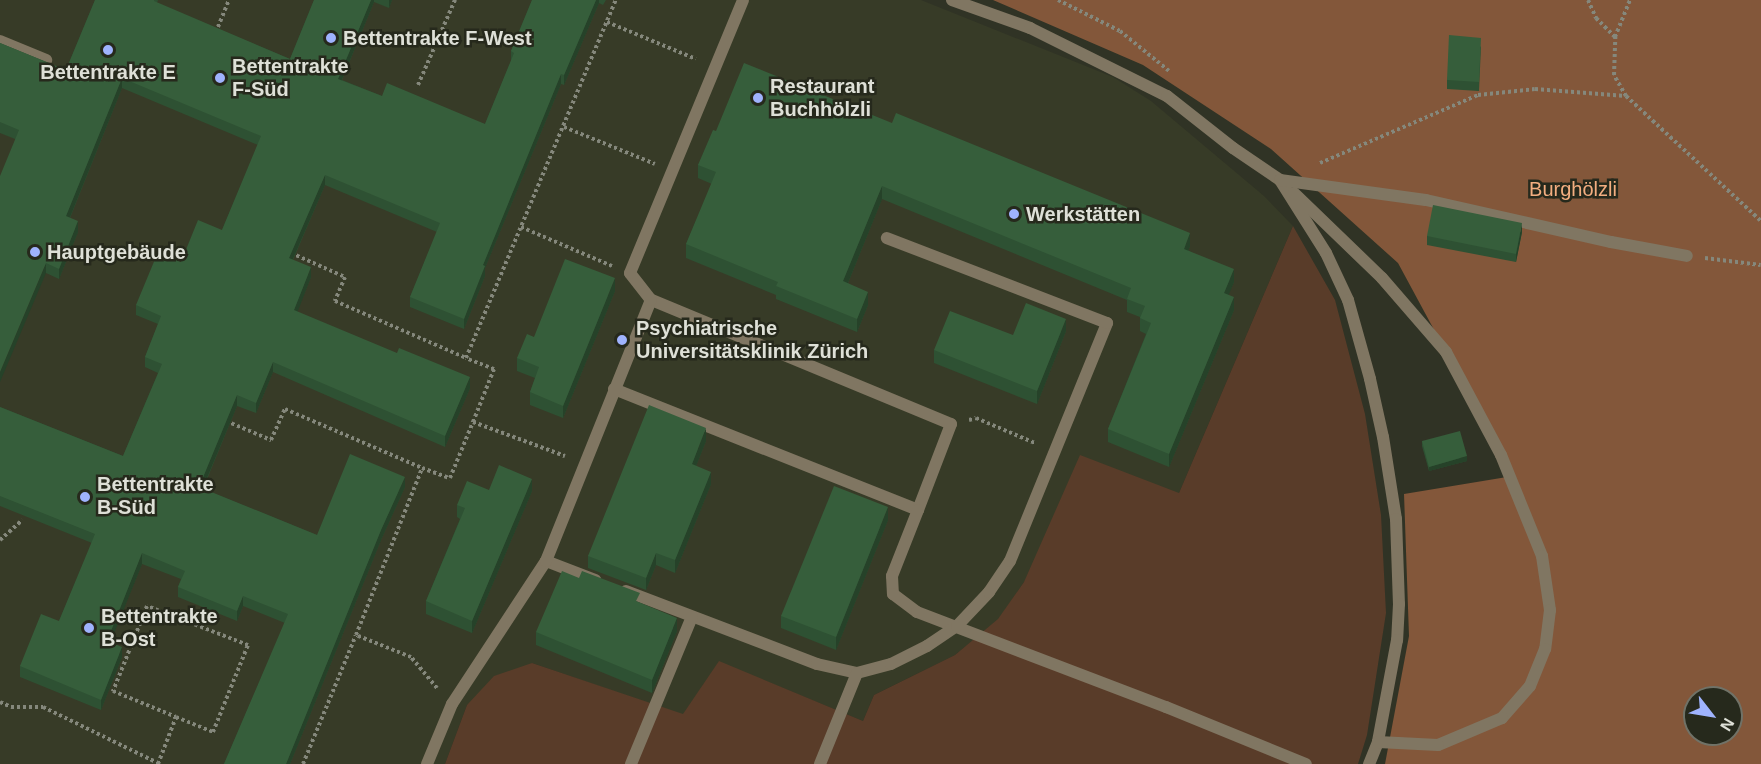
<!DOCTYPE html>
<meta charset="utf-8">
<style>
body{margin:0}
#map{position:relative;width:1761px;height:764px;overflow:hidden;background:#303325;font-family:Helvetica,sans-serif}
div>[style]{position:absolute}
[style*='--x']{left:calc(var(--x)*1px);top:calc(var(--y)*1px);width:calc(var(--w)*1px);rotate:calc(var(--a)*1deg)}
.built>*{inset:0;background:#373b27}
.green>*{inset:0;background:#593c29}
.forest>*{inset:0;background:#83573a}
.path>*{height:4px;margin-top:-2px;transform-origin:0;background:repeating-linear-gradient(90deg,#85887c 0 3px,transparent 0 6px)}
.lane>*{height:12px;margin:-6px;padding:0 6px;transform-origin:6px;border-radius:6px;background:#807662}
.wall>*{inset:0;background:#2e5133}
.shaded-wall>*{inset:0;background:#264229}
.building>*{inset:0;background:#365e3b}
.dots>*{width:16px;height:16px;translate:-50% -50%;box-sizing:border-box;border:3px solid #26291c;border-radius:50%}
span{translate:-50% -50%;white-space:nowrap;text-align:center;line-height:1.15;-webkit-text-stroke:5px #26291c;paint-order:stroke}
.poi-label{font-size:20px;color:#dee0d7;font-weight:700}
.left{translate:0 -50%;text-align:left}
.park-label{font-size:20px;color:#f3ae80}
.north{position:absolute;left:1683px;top:686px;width:60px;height:60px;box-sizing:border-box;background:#26291c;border:2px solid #707267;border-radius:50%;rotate:121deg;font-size:16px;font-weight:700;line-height:24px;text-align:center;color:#dee0d7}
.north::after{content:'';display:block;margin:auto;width:21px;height:27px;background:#9fb3fd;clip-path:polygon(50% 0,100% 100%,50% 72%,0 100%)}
</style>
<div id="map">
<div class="built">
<div style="clip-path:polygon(0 0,921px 0,1113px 77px,1151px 101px,1264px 196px,1293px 226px,1179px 493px,1024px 582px,998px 620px,955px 655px,874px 695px,863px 721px,719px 662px,683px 715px,532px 663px,467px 705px,445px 764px,0 764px)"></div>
</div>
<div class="green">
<div style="clip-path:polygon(1293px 226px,1335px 300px,1365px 414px,1381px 515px,1386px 613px,1367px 735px,1358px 764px,445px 764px,467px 705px,494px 676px,532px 663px,683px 714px,719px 661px,863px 721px,874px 695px,955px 655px,998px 619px,1024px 582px,1080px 455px,1179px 493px)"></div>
</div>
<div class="forest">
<div style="clip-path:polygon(evenodd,993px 0,1761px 0,1761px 764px,1385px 764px,1409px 636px,1404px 494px,1513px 476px,1398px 263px,1271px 149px,1143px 65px,993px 0,1695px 698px,1731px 698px,1731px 734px,1695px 734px,1695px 698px)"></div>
</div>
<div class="path">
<div style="--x:1058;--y:0;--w:69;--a:26.6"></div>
<div style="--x:1120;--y:31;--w:63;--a:39.2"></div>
<div style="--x:1588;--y:0;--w:20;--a:66"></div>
<div style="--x:1596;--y:18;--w:27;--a:45"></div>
<div style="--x:607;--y:22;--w:96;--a:22.6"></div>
<div style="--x:218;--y:27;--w:29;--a:-68"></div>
<div style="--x:418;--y:85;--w:93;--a:-66.5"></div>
<div style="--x:1626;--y:96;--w:184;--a:42.8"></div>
<div style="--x:564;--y:127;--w:98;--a:22.1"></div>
<div style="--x:1320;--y:163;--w:172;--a:-23.3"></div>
<div style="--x:1478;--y:95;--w:57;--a:-6"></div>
<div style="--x:1535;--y:89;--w:91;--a:4.4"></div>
<div style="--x:1626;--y:96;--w:24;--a:-120"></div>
<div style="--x:1614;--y:75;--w:38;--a:-88"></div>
<div style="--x:1615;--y:37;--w:40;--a:-68"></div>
<div style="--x:521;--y:227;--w:99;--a:23.2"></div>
<div style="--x:291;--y:253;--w:59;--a:24"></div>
<div style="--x:345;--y:277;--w:26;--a:113"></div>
<div style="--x:335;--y:301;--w:143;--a:23.5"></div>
<div style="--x:1705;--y:258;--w:56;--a:7.1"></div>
<div style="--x:969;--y:420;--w:7;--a:-16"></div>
<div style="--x:976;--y:418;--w:64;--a:23"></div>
<div style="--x:226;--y:421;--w:49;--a:22.9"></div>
<div style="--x:271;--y:440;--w:34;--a:-66"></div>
<div style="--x:285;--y:409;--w:149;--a:23.3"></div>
<div style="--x:473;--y:422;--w:98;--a:20.3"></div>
<div style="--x:0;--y:540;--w:30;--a:-42"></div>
<div style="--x:437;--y:688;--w:40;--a:-130"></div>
<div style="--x:411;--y:657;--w:59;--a:-158.2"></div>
<div style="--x:356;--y:635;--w:180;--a:-68.4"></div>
<div style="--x:422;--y:468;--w:30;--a:20"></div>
<div style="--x:450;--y:478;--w:61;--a:-67.7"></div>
<div style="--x:473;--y:422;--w:57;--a:-68.4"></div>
<div style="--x:494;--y:369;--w:30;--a:-159"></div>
<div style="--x:466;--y:358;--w:388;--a:-67.3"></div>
<div style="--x:0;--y:702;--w:12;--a:24"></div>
<div style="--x:11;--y:707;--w:32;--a:0"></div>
<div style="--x:43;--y:707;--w:128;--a:26"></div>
<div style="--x:158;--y:764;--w:50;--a:-69"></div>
<div style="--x:176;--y:717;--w:40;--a:22"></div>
<div style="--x:213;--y:732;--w:94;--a:-68.1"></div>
<div style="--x:248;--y:645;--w:108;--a:-158.9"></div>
<div style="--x:147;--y:606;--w:92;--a:111.8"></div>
<div style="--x:113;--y:691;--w:68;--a:22.4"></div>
<div style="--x:303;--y:764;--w:139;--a:-67.7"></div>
</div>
<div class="lane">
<div style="--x:952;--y:0;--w:83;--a:19.7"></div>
<div style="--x:1030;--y:28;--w:153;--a:26.4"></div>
<div style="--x:1167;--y:96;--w:84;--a:38.2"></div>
<div style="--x:1233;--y:148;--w:57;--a:34.2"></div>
<div style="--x:1280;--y:180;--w:86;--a:57.8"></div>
<div style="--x:1326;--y:253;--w:52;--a:64.9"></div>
<div style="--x:1348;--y:300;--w:82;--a:74.4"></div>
<div style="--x:1370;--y:379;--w:59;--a:77.4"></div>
<div style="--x:1383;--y:437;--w:83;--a:81"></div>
<div style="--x:1396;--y:519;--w:85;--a:88"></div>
<div style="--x:1399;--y:604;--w:36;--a:93"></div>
<div style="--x:1397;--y:640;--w:104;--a:100.6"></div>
<div style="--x:1378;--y:742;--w:24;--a:112"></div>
<div style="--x:0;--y:41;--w:50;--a:22.4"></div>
<div style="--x:1280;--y:180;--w:147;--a:7.8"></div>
<div style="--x:1426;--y:200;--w:190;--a:12.8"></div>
<div style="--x:1611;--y:242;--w:77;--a:10.4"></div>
<div style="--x:1294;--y:193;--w:122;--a:44"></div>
<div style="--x:1382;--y:278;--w:98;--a:49.1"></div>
<div style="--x:1446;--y:352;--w:117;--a:61.9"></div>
<div style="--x:1501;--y:455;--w:109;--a:67.9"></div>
<div style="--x:1542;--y:556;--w:55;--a:81.6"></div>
<div style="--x:1550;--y:610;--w:39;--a:97"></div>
<div style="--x:1545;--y:649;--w:40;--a:112"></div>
<div style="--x:1530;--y:686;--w:43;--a:131.2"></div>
<div style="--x:1502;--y:718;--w:69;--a:157.1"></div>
<div style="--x:1438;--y:745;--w:60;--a:-177.1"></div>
<div style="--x:614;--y:389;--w:327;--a:21.7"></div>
<div style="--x:918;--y:510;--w:92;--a:-69"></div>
<div style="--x:951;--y:424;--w:325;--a:-157.5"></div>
<div style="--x:918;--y:510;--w:71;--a:111.5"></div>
<div style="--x:892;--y:576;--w:18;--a:87"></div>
<div style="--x:893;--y:594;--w:30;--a:37"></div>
<div style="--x:917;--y:612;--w:267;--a:20.9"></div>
<div style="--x:1166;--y:707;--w:151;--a:22.2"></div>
<div style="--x:546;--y:561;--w:53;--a:21.2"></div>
<div style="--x:626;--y:591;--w:204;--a:20.9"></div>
<div style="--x:817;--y:664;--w:41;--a:12.7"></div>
<div style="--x:857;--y:673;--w:35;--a:-15"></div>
<div style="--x:891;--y:664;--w:40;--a:-26.6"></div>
<div style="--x:927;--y:646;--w:36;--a:-34"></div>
<div style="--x:957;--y:626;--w:47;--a:-46.7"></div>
<div style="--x:989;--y:592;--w:37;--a:-56"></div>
<div style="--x:1010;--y:561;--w:257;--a:-67.8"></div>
<div style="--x:1107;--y:323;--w:236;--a:-158.9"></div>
<div style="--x:427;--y:764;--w:65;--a:-67.4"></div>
<div style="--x:452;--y:704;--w:171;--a:-56.7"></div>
<div style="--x:546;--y:561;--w:281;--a:-68.1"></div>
<div style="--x:651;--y:300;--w:34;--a:-128"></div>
<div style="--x:630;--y:273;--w:295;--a:-67.5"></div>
<div style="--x:631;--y:764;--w:159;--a:-67.5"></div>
<div style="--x:820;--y:764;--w:98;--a:-67.9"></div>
</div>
<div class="wall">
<div style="clip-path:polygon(95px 0,158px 0,157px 3px,290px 59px,314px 0,392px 0,389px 8px,374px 2px,342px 80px,382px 96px,485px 124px,511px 61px,511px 51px,532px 0,606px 0,603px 5px,599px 3px,564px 85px,561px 84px,485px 268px,485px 276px,464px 329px,410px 307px,410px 297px,437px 232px,325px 185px,293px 260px,311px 277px,297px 312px,470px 388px,445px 447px,273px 372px,256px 413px,237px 406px,203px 489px,317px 535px,405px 487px,381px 540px,290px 764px,224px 764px,285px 623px,243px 606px,237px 621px,178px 597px,178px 587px,181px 579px,142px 564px,110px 642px,122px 657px,101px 710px,20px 677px,20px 666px,59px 621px,92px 543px,0 506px,0 407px,123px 456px,158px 373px,145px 367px,145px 357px,158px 324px,136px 315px,136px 305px,181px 262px,222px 230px,258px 145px,122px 88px,70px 218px,78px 232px,59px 279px,46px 273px,15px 139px,0 133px,0 43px,66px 70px)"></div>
<div style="clip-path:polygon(1481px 46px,1479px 91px,1447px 89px,1447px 80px)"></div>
<div style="clip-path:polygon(716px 131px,1190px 246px,1188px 250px,1234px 282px,1228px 295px,1234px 310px,1169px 467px,1108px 442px,1108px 429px,1146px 334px,1140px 331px,1140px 317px,1127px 312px,1127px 300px,882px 199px,848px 283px,868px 305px,857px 332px,776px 299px,776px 295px,686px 258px,686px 244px,712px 184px,698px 178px,698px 165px)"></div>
<div style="clip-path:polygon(1522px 232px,1516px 262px,1427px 245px,1427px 236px)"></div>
<div style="clip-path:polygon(615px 291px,563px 418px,530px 405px,530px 392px,535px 378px,517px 371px,517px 358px,534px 337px)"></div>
<div style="clip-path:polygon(1066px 331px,1037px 404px,934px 363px,934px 350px)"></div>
<div style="clip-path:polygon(706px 441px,696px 466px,711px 484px,675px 573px,656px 565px,646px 590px,588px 568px,588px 556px)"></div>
<div style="clip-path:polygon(1422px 441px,1467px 461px,1429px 471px,1422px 446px)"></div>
<div style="clip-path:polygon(489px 490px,532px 491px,472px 633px,426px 614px,426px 601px,460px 519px,457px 517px,457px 505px)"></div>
<div style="clip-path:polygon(888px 520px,836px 650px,781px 628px,781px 616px)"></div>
<div style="clip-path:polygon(640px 603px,677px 631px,652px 693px,536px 645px,536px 632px)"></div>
</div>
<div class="shaded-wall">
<div style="clip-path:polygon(371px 0,374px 0,374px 2px,338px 89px,338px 79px)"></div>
<div style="clip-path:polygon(389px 0,392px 0,389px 8px)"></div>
<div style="clip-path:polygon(596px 0,599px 0,599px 3px,564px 85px,564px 75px)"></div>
<div style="clip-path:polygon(561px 74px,561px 84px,485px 268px,485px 276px,464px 329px,464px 319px,483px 265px)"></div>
<div style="clip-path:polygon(122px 78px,122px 88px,66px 227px,66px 216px)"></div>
<div style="clip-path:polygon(325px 175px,325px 185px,289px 268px,289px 258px)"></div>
<div style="clip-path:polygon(882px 186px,882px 199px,843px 295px,843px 281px)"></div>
<div style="clip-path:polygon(78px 221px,78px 232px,59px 279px,59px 269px)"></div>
<div style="clip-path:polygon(1522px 223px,1522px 232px,1516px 262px,1516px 254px)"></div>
<div style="clip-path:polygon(1190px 233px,1190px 246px,1184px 262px,1184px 249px)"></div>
<div style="clip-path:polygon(46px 263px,46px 273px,0 382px,0 372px)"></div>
<div style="clip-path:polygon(311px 267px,311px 277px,294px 321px,294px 310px)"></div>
<div style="clip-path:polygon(1234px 269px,1234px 282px,1224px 306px,1224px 293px)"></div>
<div style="clip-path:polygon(615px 278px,615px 291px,563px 418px,563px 406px)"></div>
<div style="clip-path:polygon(868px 292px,868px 305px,857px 332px,857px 319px)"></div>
<div style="clip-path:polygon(1234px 297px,1234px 310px,1169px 467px,1169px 454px)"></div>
<div style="clip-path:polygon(1066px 319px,1066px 331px,1037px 404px,1037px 391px)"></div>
<div style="clip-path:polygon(273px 362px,273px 372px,256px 413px,256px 403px)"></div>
<div style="clip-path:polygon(470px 377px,470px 388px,445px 447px,445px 436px)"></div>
<div style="clip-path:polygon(237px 395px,237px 406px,199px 497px,199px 487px)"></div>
<div style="clip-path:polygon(706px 428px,706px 441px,692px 476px,692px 464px)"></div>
<div style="clip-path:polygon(1467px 456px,1467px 461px,1429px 471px,1429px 467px)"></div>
<div style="clip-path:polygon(711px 472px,711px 484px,675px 573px,675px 560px)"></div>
<div style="clip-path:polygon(405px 477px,405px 487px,381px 540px,290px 764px,286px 764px,381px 530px)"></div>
<div style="clip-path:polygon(532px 479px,532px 491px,472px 633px,472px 621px)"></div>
<div style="clip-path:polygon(888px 507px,888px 520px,836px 650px,836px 637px)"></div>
<div style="clip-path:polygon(142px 553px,142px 564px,107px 651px,107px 641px)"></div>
<div style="clip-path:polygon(656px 553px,656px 565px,646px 590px,646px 578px)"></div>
<div style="clip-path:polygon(243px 596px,243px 606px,237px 621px,237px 611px)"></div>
<div style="clip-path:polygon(677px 618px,677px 631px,652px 693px,652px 680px)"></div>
<div style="clip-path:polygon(122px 647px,122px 657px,101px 710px,101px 700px)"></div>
</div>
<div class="building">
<div style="clip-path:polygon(95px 0,154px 0,154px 1px,290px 59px,314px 0,371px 0,338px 79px,382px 96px,387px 83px,485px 124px,514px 53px,511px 51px,532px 0,596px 0,564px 75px,561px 74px,483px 265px,485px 266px,464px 319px,410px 297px,440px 223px,325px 175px,289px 258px,311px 267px,294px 310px,397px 353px,399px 348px,470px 377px,445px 436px,273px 362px,256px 403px,237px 395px,199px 487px,317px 535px,350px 454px,405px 477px,381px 530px,286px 764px,224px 764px,288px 614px,243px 596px,237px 611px,178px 587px,185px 571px,142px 553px,107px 641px,122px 647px,101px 700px,20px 666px,41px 614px,59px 621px,95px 534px,0 496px,0 407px,123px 456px,162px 364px,145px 357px,161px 316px,136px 305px,158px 252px,181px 262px,198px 220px,222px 230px,261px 136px,122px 78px,66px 216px,78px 221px,59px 269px,46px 263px,0 372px,0 176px,19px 130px,0 122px,0 43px,66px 70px)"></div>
<div style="clip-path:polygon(1449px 35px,1481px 38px,1479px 82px,1447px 80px)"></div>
<div style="clip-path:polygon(744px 63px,892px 123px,896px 113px,1190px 233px,1184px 249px,1234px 269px,1224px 293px,1234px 297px,1169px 454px,1108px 429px,1151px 323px,1140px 318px,1145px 306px,1127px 299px,1131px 288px,882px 186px,843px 281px,868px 292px,857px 319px,776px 286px,778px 282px,686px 244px,716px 172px,698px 165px,713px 130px,716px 131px)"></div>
<div style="clip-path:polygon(1433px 205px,1522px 223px,1516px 254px,1427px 236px)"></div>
<div style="clip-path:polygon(565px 259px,615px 278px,563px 406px,530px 392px,539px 367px,517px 358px,527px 334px,534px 337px)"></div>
<div style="clip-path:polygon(1026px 303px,1066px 319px,1037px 391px,934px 350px,950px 311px,1013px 335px)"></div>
<div style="clip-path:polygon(649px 405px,706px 428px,692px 464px,711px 472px,675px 560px,656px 553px,646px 578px,588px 556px)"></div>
<div style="clip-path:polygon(1460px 431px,1467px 456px,1429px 467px,1422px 441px)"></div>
<div style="clip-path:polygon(499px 465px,532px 479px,472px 621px,426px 601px,465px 508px,457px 505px,467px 481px,489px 490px)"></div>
<div style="clip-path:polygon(834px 486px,888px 507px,836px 637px,781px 616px)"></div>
<div style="clip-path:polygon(562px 571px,579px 578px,582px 571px,640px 593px,636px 601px,677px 618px,652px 680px,536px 632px)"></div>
</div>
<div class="dots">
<div style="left:331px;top:38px;background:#9fb3fd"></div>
<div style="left:108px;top:50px;background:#9fb3fd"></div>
<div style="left:220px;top:78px;background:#9fb3fd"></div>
<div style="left:758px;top:98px;background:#9fb3fd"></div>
<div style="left:1014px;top:214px;background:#9fb3fd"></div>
<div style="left:35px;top:252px;background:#9fb3fd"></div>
<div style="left:622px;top:340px;background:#9fb3fd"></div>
<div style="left:85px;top:497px;background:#9fb3fd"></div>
<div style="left:89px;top:628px;background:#9fb3fd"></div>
</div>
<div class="poi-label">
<span class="left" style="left:343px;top:38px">Bettentrakte F-West</span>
<span class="left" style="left:232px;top:78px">Bettentrakte<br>F-Süd</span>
<span style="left:108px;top:72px">Bettentrakte E</span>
<span class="left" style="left:770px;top:98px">Restaurant<br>Buchhölzli</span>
<span class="left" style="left:1026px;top:214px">Werkstätten</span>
<span class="left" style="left:47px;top:252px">Hauptgebäude</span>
<span class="left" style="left:636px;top:340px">Psychiatrische<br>Universitätsklinik Zürich</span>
<span class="left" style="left:97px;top:496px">Bettentrakte<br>B-Süd</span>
<span class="left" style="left:101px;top:628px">Bettentrakte<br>B-Ost</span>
</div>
<div class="park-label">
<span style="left:1573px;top:189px">Burghölzli</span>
</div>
<div class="north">N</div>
</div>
